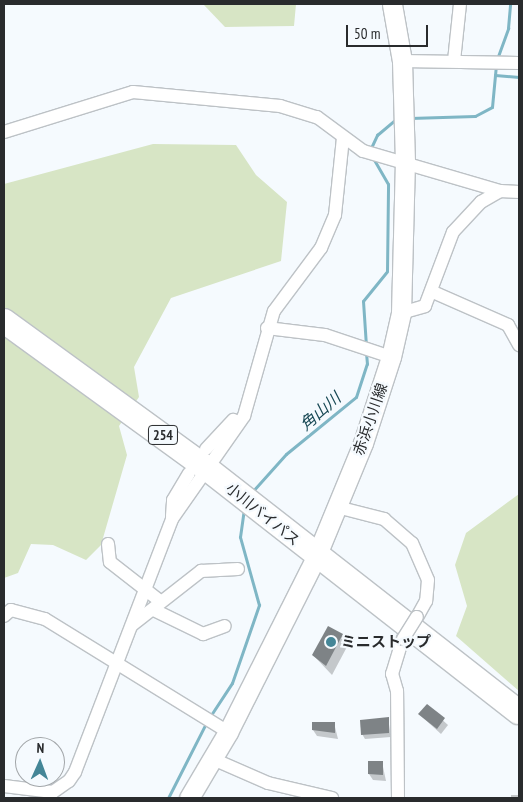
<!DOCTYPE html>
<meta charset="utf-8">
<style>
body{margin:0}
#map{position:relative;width:523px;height:802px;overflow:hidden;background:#f5fafe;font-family:"PT Sans Narrow","Noto Sans JP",sans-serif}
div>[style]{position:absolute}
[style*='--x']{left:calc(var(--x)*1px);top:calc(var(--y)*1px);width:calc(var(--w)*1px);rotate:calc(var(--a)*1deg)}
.green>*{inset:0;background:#d7e5c5}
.shadow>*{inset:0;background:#0003}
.stream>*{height:3px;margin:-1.5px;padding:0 1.5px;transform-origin:1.5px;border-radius:1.5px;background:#7fb6c5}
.building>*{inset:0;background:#7e8386}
.roads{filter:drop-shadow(1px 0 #bdc2c6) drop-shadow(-1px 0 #bdc2c6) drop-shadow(0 1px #bdc2c6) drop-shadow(0 -1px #bdc2c6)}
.street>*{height:12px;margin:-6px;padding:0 6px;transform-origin:6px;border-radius:6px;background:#fff}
.secondary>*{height:19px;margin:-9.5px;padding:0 9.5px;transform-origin:9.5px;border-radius:9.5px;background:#fff}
.highway>*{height:24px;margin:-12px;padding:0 12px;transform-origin:12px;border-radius:12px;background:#fff}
.bridges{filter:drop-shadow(1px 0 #bdc2c6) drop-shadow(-1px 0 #bdc2c6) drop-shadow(0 1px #bdc2c6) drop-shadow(0 -1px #bdc2c6)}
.street-bridge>*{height:12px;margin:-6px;padding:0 6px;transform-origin:6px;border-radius:6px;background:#fff}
.dots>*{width:14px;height:14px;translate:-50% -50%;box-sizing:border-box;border:2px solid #f5fafe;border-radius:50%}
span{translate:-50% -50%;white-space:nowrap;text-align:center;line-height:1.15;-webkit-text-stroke:4.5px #f5fafe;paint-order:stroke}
.shield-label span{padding:1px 4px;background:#f5fafe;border:1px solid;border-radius:4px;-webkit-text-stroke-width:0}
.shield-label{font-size:14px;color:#292b2d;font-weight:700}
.street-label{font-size:15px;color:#292b2d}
.poi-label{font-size:15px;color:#292b2d;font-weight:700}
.left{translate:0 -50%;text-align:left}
.water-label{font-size:16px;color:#174854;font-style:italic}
.frame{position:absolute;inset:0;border:5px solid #292b2d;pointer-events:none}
.north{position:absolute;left:15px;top:737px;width:50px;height:50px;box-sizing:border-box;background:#f5fafe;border:1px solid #a3a7aa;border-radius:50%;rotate:2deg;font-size:14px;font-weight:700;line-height:20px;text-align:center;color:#292b2d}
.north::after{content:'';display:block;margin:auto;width:18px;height:22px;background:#448697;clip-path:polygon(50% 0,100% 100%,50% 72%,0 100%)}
.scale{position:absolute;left:346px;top:25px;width:82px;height:22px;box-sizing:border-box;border:2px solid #292b2d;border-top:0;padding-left:6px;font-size:15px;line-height:18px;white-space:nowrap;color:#292b2d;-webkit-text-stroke:4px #f5fafe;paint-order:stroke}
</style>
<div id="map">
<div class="green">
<div style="clip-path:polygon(203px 4px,296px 4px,294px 26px,225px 27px)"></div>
<div style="clip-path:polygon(153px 144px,236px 145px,256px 175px,287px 202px,281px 261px,171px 298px,134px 367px,139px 397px,119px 426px,127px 455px,101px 545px,86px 560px,53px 545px,31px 544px,18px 573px,4px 578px,4px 184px)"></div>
<div style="clip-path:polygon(519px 494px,519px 691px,456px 636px,467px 606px,455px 565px,466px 533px)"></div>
</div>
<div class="shadow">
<div style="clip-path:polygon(328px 628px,342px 635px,348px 645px,332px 675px,313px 655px)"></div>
<div style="clip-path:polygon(427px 706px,448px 725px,441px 734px,420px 715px)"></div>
<div style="clip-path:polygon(388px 718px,391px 737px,365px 739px,362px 734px)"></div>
<div style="clip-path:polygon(334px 723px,338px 739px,317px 736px,313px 730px)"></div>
<div style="clip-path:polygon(382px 762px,386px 781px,373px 780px,369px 774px)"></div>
<div style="clip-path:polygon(511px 795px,519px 795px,519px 798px,511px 798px)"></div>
</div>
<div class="stream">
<div style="--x:497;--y:59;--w:33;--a:-70"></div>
<div style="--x:508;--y:28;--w:24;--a:-85"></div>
<div style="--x:495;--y:75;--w:24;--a:5"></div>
<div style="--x:410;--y:118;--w:65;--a:-1.8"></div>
<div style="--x:475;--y:116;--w:19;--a:-28"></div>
<div style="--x:492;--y:107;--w:42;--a:-84.6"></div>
<div style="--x:370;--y:150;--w:17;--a:-65"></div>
<div style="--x:377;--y:135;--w:25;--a:-40"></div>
<div style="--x:366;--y:346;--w:45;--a:-93.8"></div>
<div style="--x:363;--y:301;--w:38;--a:-51"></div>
<div style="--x:387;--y:271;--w:87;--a:-89.3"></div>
<div style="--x:388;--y:184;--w:30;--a:-120"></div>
<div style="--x:252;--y:492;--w:51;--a:-48.2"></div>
<div style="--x:286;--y:454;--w:90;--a:-39.2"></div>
<div style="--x:356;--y:397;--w:35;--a:-72"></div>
<div style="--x:367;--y:364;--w:12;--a:-95"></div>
<div style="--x:209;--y:718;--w:42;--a:-56.7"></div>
<div style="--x:232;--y:683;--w:83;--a:-70.9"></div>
<div style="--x:259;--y:605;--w:71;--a:-105.6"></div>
<div style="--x:240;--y:537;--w:28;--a:-82"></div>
<div style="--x:168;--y:798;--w:84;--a:-63.1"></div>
</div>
<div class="building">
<div style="clip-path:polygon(328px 626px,343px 634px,326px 666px,312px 655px)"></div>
<div style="clip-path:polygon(427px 704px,445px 718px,437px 729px,418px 714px)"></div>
<div style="clip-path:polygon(389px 717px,389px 733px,361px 735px,360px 720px)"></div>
<div style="clip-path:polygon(312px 722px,335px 722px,335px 733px,312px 730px)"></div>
<div style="clip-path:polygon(368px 761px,383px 761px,383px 775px,368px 774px)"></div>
</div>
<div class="roads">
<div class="street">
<div style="--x:402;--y:61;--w:117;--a:1"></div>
<div style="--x:454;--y:61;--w:57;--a:-84"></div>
<div style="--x:4;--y:132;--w:135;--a:-17.2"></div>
<div style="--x:133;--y:92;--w:148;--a:5.4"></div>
<div style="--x:280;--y:106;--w:39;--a:17"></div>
<div style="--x:317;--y:117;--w:57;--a:36.5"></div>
<div style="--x:363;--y:151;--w:143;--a:16.3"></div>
<div style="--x:433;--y:292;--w:82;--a:23.7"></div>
<div style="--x:508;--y:325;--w:23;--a:61"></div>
<div style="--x:401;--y:313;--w:25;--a:-16"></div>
<div style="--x:425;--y:306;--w:79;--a:-69.3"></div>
<div style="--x:453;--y:232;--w:41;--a:-47"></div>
<div style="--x:481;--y:202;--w:22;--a:-30"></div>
<div style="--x:500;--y:191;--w:19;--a:3"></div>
<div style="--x:267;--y:328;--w:58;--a:6.9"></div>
<div style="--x:325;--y:335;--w:70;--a:18.4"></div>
<div style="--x:206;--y:449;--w:40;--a:-47"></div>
<div style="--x:337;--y:507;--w:49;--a:14.3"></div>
<div style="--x:384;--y:519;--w:37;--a:41"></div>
<div style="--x:412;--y:543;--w:40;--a:66.6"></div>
<div style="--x:428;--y:580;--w:21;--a:95"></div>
<div style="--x:426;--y:601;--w:18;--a:119"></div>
<div style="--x:172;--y:516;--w:16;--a:-86"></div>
<div style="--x:173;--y:500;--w:31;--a:-59"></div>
<div style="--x:108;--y:544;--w:18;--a:84"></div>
<div style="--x:110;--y:562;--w:63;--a:38"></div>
<div style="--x:154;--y:610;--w:55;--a:26.1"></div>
<div style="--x:203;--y:634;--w:23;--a:-20"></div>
<div style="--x:4;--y:616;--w:9;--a:-41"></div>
<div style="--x:11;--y:610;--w:35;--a:15"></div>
<div style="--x:45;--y:619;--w:215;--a:31.7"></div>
<div style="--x:132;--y:625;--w:88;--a:-38"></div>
<div style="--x:201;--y:571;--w:37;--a:-3"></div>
<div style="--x:213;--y:759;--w:60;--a:23.6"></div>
<div style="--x:268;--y:783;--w:66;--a:13.2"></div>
<div style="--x:4;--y:786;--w:49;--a:7"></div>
<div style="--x:53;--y:792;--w:19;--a:-35"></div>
<div style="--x:69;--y:781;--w:11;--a:-56"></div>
<div style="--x:75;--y:772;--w:271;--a:-69"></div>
<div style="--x:172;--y:519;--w:126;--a:-55"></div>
<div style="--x:244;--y:416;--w:109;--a:-74.1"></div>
<div style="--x:274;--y:311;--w:79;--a:-53.3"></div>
<div style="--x:321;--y:248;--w:36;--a:-67"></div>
<div style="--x:335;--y:215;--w:77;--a:-84.1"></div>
<div style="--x:398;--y:798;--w:107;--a:-90.5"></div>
<div style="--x:397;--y:691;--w:18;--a:-106"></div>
<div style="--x:392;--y:674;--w:37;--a:-73"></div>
</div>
<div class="secondary">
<div style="--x:189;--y:798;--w:77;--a:-59.4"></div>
<div style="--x:228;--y:732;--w:196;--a:-63.3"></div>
<div style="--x:316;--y:557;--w:123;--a:-67.6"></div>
<div style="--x:363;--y:443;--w:90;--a:-72"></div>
<div style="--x:391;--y:357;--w:45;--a:-77.2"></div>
<div style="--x:401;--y:313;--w:151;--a:-88.5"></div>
<div style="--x:405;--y:162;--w:101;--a:-91.7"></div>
<div style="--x:402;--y:61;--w:58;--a:-100"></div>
</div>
<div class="highway">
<div style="--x:4;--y:321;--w:248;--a:36"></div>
<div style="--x:205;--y:467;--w:398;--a:38"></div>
</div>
</div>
<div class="bridges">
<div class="street-bridge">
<div style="--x:403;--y:639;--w:26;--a:-58"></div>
</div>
</div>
<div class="dots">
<div style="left:331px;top:642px;background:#448697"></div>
</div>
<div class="shield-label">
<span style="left:163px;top:435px">254</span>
</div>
<div class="street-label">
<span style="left:370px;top:419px;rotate:-71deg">赤浜小川線</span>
<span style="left:263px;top:514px;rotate:39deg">小川バイパス</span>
</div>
<div class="poi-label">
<span class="left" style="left:341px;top:642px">ミニストップ</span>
</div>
<div class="water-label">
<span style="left:320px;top:411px;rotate:-41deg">角山川</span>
</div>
<div class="frame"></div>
<div class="north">N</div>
<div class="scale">50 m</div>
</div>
